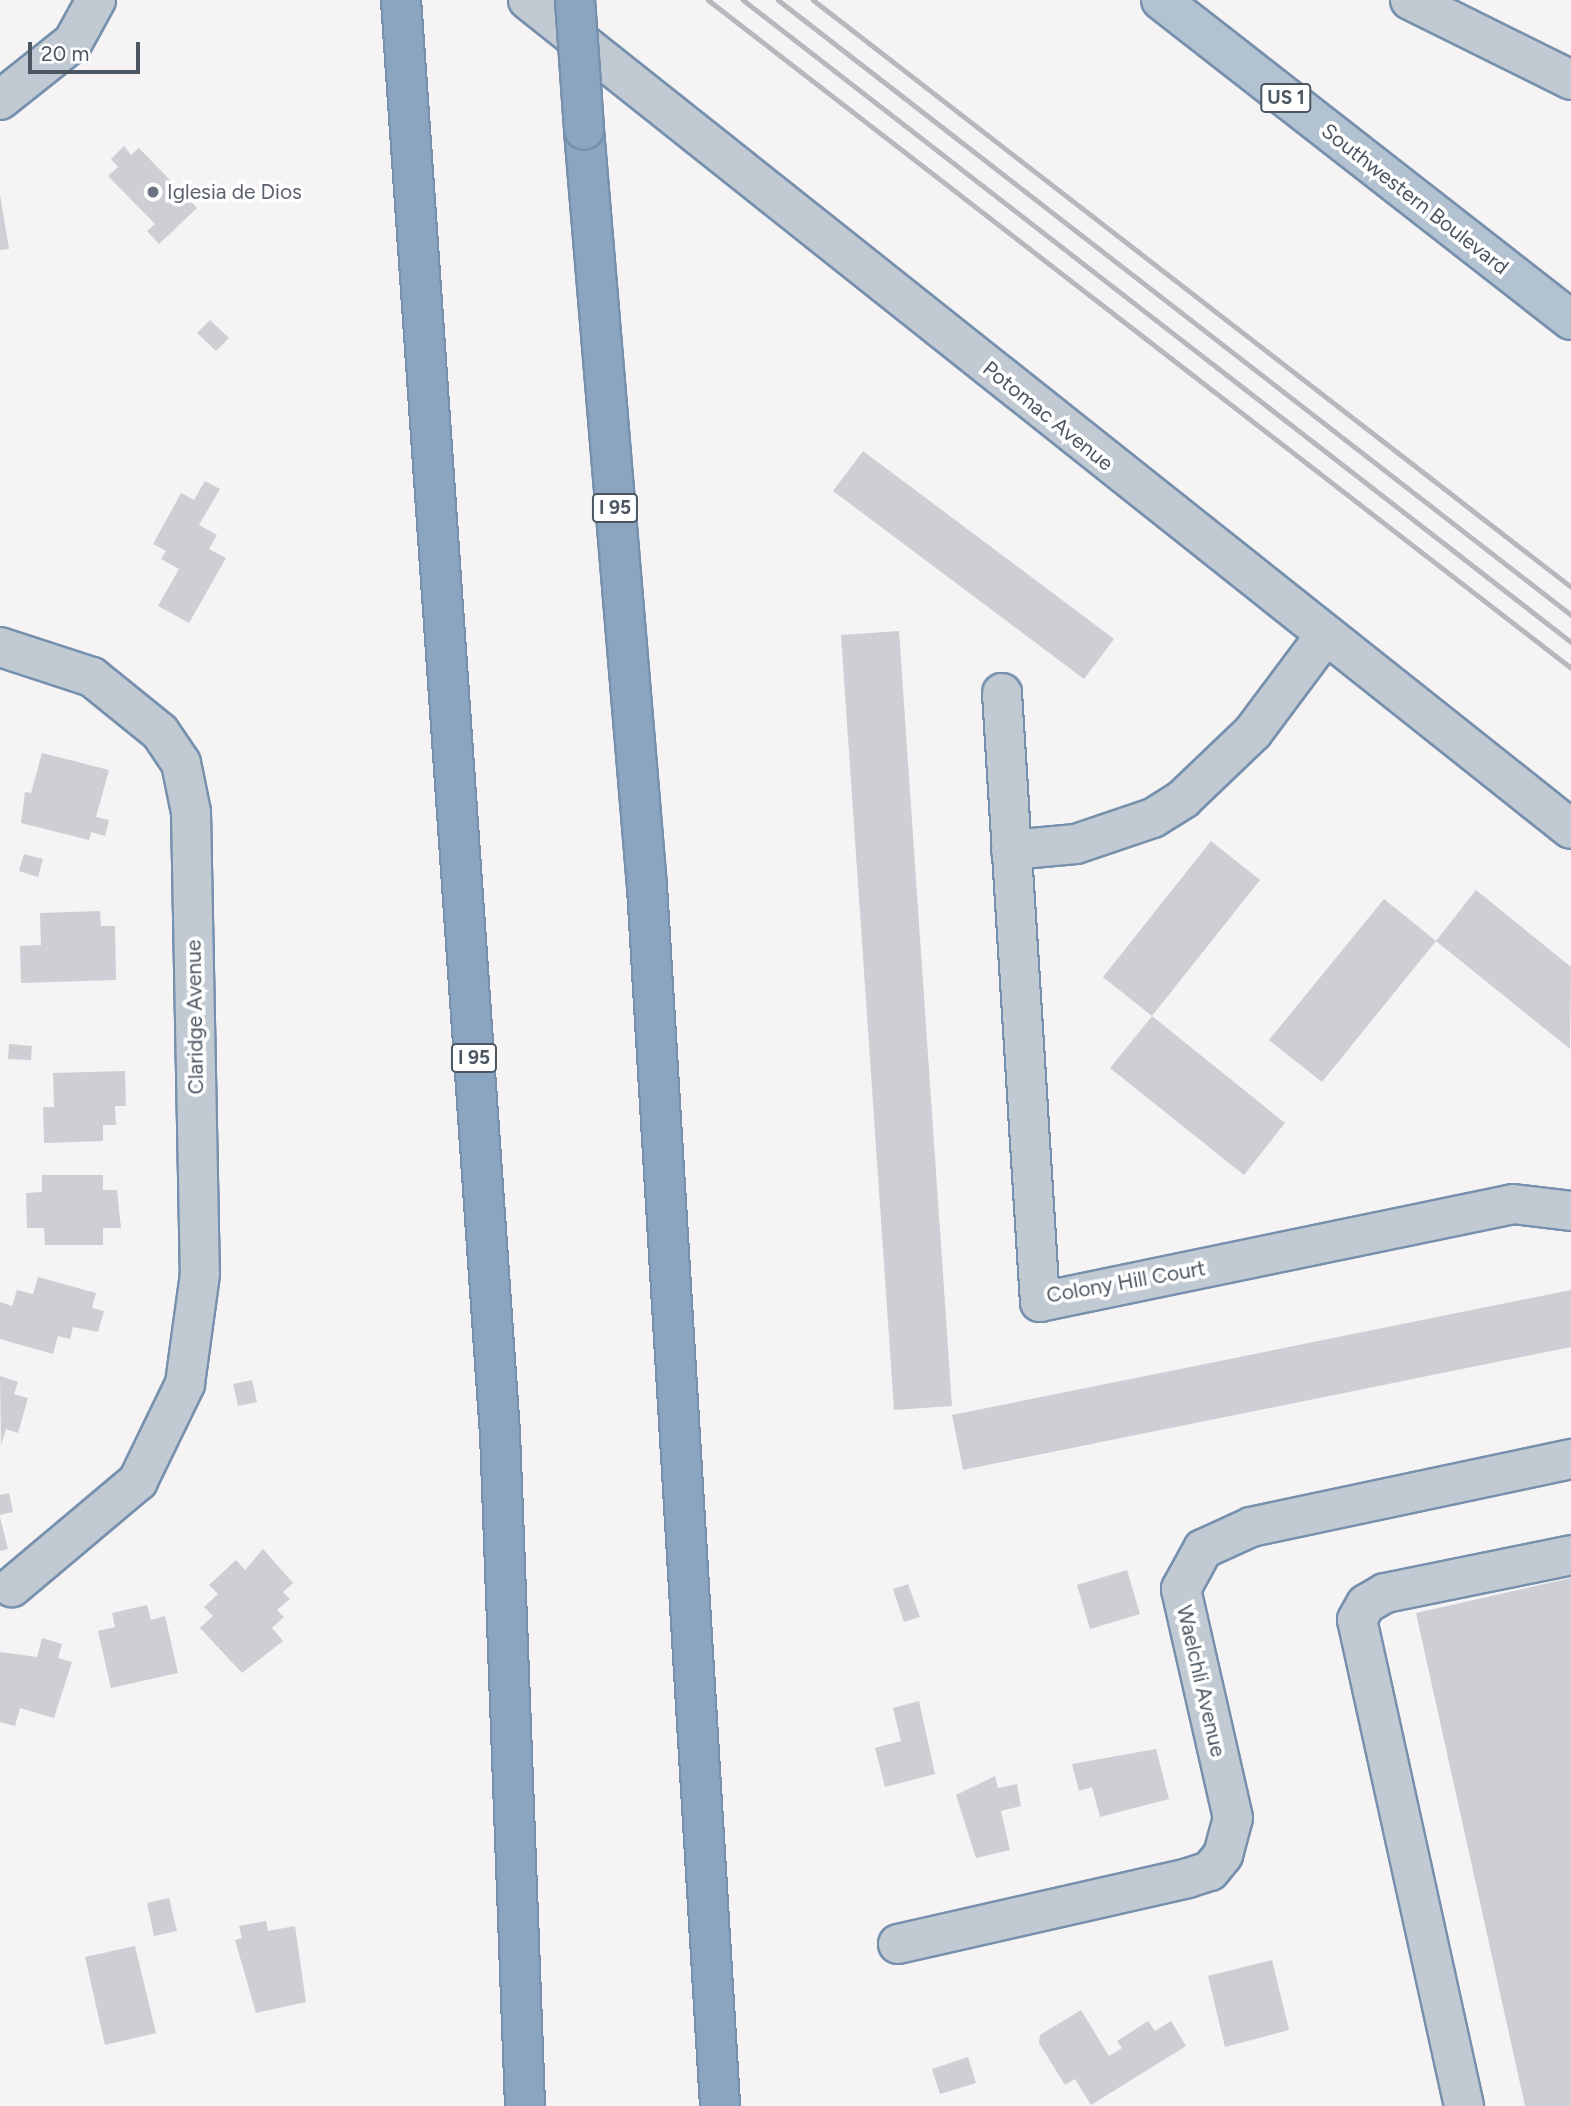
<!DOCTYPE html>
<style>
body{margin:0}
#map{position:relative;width:1571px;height:2106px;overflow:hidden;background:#f5f3f3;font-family:Figtree,sans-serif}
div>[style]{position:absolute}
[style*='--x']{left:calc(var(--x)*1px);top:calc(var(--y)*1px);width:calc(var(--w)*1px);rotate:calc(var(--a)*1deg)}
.building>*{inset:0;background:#cdcfd5}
.roads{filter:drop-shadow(2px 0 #7690ad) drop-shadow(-2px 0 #7690ad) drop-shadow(0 2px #7690ad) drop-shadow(0 -2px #7690ad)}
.minor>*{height:38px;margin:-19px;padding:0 19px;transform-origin:19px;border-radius:19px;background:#c1cad2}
.major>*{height:38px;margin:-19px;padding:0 19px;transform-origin:19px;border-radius:19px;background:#b3c2d1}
.highway>*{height:38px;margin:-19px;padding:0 19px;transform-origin:19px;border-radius:19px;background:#8ba5c1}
.rail>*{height:5px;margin:-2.5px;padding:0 2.5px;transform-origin:2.5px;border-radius:2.5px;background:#b5b8bd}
.bridges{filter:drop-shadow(2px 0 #7690ad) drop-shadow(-2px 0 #7690ad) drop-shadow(0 2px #7690ad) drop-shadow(0 -2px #7690ad)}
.highway-bridge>*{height:38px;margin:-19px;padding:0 19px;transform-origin:19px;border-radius:19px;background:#8ba5c1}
.dots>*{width:19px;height:19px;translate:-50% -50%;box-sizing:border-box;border:4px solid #fff;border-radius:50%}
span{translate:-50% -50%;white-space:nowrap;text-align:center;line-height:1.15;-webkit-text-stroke:7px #fff;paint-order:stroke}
.shield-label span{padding:2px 5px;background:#fff;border:2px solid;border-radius:5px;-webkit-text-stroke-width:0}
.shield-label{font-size:19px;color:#4a5661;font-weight:700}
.worship-label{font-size:21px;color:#5b616d}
.left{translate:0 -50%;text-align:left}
.street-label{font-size:21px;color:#4a5661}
.scale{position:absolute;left:28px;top:42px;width:112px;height:32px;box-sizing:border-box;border:4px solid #4a5661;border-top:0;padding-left:9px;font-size:21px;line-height:24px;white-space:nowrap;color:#4a5661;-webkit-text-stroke:5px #fff;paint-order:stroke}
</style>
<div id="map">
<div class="building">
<div style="clip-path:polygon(124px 146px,131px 155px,139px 148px,197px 208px,159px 244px,147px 231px,155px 224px,108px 176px,118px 167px,111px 159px)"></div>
<div style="clip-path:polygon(0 195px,9px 249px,0 250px)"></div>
<div style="clip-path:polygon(210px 320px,229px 338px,216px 351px,197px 333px)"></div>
<div style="clip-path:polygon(863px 451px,1114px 639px,1084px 679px,833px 491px)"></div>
<div style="clip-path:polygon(205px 481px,220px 489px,199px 525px,217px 535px,209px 549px,226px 558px,189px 623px,158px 606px,179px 569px,161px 559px,166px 551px,153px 544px,181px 493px,194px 500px)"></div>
<div style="clip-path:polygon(899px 631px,952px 1406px,894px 1410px,841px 635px)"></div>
<div style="clip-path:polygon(42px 753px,109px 770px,96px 817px,109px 820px,105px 836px,91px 832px,89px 840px,21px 823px,25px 792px,31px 793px)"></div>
<div style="clip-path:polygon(1211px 841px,1260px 880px,1152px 1016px,1285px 1123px,1244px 1175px,1110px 1068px,1152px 1016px,1103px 977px)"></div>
<div style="clip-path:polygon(24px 854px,43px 859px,38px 877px,19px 871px)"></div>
<div style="clip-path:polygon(1476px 890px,1571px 967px,1570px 1049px,1436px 941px)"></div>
<div style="clip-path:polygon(1384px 899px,1436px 941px,1322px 1082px,1269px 1040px)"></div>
<div style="clip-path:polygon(100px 911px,101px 926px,115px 926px,116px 980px,21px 983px,20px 946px,41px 945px,40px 913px)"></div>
<div style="clip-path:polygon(9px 1044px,32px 1046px,31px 1060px,8px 1059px)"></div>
<div style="clip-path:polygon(125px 1071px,126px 1106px,115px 1106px,116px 1125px,103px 1125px,103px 1141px,44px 1143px,43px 1107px,54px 1107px,53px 1073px)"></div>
<div style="clip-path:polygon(42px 1175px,103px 1175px,103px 1190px,117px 1190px,121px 1228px,103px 1228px,103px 1245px,45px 1245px,44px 1228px,27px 1228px,26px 1193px,42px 1192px)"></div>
<div style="clip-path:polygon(38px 1277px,96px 1293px,92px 1308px,104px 1311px,98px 1332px,73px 1327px,70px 1339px,58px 1336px,53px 1354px,0 1339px,0 1302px,12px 1306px,17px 1290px,33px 1294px)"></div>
<div style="clip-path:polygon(1571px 1290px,1571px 1347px,963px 1470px,952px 1415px)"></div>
<div style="clip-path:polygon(0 1376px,18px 1382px,14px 1394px,28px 1398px,18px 1433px,6px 1429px,1px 1445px)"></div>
<div style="clip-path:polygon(252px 1380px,257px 1402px,238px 1406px,233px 1384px)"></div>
<div style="clip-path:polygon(9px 1493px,13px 1512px,0 1515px,0 1495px)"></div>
<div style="clip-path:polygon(0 1517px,8px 1549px,0 1551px)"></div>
<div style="clip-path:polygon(263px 1549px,293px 1583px,283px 1592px,290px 1599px,277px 1610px,284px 1617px,272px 1628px,283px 1641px,242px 1673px,200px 1628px,213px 1616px,204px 1607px,218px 1594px,209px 1585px,236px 1560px,245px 1570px)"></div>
<div style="clip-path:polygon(1127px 1570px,1140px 1614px,1090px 1629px,1077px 1585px)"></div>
<div style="clip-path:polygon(1571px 1578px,1571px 2106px,1525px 2106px,1416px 1613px)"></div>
<div style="clip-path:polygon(908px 1584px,920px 1617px,904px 1622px,893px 1589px)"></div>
<div style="clip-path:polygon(147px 1605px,151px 1620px,165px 1616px,178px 1673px,111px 1688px,98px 1631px,115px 1627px,112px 1613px)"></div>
<div style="clip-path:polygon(42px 1638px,62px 1644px,58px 1658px,72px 1662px,54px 1718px,20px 1708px,15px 1726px,0 1722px,0 1652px,37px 1657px)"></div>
<div style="clip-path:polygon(919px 1701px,935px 1774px,885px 1787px,875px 1748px,901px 1741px,893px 1708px)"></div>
<div style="clip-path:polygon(1156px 1749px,1169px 1799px,1100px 1817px,1092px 1787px,1079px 1791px,1072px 1764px)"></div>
<div style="clip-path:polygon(995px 1776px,998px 1788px,1017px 1784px,1021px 1806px,1001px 1811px,1010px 1850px,976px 1858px,956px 1795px)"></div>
<div style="clip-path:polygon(169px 1898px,177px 1931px,154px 1936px,147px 1903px)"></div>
<div style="clip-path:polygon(266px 1921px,268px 1931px,295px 1926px,306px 2002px,256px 2013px,235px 1940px,242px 1938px,239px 1926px)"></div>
<div style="clip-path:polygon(135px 1946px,156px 2033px,105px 2045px,85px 1957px)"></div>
<div style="clip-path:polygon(1272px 1960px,1289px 2030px,1225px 2047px,1208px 1976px)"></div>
<div style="clip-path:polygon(1081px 2010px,1109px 2056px,1122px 2048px,1117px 2041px,1148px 2021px,1155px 2031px,1171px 2021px,1186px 2046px,1091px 2105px,1075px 2079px,1065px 2085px,1039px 2043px,1040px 2035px)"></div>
<div style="clip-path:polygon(968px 2057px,976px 2083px,940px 2094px,932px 2069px)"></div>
</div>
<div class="roads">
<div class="minor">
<div style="--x:528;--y:0;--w:1332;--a:38.48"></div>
<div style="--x:1410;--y:0;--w:180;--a:26.4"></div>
<div style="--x:0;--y:100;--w:93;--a:-38.5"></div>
<div style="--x:73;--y:42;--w:48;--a:-61.3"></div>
<div style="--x:0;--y:647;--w:97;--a:18.1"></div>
<div style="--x:92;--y:677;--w:87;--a:39"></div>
<div style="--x:160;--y:732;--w:37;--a:56"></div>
<div style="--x:181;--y:763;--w:50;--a:78.5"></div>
<div style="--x:191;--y:812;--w:462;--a:88.9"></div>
<div style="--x:200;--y:1274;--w:111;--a:97.8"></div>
<div style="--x:185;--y:1384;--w:108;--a:115.9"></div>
<div style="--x:138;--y:1481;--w:165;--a:139.9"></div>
<div style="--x:1002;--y:693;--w:610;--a:86.43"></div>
<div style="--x:1040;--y:1302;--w:483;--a:-11.7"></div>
<div style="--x:1513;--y:1204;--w:58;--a:6.9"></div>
<div style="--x:1011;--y:850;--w:65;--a:-5.3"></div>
<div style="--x:1076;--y:844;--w:81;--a:-18.7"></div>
<div style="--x:1153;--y:818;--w:36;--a:-32"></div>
<div style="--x:1183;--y:799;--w:97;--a:-43.7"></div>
<div style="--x:1253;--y:732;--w:119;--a:-53.2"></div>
<div style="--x:898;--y:1944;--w:297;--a:-12.8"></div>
<div style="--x:1188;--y:1878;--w:23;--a:-18"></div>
<div style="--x:1210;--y:1871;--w:21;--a:-51"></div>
<div style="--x:1223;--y:1855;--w:38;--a:-75"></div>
<div style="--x:1233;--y:1818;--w:235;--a:-102.8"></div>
<div style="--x:1181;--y:1589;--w:46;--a:-61.2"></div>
<div style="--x:1203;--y:1549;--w:53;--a:-24.6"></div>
<div style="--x:1251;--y:1527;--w:327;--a:-12"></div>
<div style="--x:1464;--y:2106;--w:498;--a:-102.4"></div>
<div style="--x:1357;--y:1620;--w:18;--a:-61"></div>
<div style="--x:1366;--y:1604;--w:22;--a:-30"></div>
<div style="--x:1385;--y:1593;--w:190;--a:-11.5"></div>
</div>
<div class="major">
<div style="--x:1161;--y:0;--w:520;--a:37.97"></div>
</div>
<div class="highway">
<div style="--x:401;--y:0;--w:1436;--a:86.05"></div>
<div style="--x:500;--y:1433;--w:673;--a:87.87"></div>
<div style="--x:584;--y:130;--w:760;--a:85.24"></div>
<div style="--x:647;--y:887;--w:1221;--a:86.57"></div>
</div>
</div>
<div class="rail">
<div style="--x:708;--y:0;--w:1091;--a:37.74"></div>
<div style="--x:743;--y:0;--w:1048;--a:37.79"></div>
<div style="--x:778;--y:0;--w:1004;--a:37.79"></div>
<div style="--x:813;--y:0;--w:959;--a:37.75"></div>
</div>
<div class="bridges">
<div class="highway-bridge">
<div style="--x:575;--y:0;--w:130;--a:86"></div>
</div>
</div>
<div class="dots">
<div style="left:153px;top:192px;background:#6b7280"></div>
</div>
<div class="shield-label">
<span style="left:1286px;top:98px">US 1</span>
<span style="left:615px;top:508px">I 95</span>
<span style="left:474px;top:1058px">I 95</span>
</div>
<div class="worship-label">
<span class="left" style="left:167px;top:192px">Iglesia de Dios</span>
</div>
<div class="street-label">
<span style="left:1415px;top:199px;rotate:38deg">Southwestern Boulevard</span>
<span style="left:1048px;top:416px;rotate:39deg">Potomac Avenue</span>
<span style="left:195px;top:1017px;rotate:-91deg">Claridge Avenue</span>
<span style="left:1126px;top:1282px;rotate:-10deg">Colony Hill Court</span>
<span style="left:1201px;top:1681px;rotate:77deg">Waelchli Avenue</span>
</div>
<div class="scale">20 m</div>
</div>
